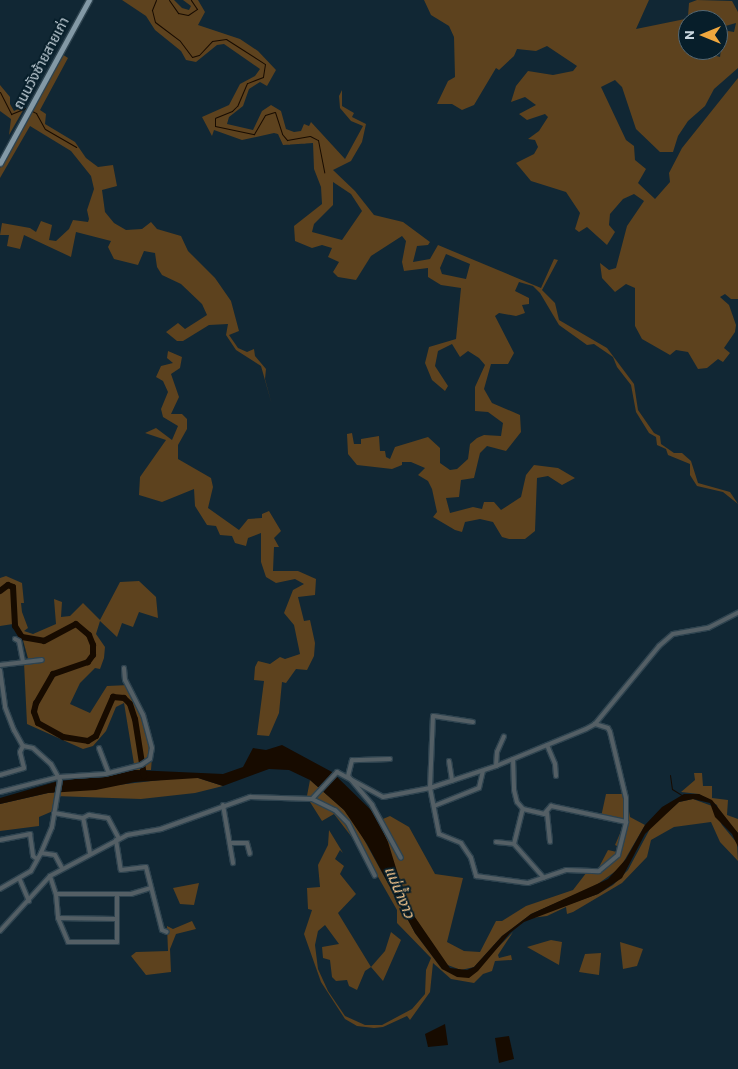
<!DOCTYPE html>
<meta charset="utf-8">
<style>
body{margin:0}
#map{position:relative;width:738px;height:1069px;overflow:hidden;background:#112734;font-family:Barlow,"Noto Sans Thai",sans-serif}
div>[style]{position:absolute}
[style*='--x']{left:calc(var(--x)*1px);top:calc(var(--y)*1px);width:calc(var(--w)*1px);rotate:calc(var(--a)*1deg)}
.green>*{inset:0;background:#5d421e}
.water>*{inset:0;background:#170b00}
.stream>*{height:1px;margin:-0.5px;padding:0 0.5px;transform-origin:0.5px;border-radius:0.5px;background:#170b00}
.river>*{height:6px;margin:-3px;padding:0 3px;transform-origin:3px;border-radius:3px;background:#170b00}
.roads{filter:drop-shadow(1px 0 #2e434f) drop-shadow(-1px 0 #2e434f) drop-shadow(0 1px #2e434f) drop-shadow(0 -1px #2e434f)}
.minor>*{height:4px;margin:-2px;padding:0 2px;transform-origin:2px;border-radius:2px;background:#545f65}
.major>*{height:5px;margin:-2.5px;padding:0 2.5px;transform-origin:2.5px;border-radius:2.5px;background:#8399a6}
span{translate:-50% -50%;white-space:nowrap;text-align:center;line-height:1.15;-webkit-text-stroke:4px #071e2a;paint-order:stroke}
.street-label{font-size:14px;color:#c8d5dd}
.water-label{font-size:15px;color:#fdcc90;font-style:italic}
.north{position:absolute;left:678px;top:10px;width:50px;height:50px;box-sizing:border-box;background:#071e2a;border:1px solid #546772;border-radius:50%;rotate:270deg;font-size:14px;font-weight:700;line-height:20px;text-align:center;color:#c8d5dd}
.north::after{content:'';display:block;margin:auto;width:18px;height:22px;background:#efa73e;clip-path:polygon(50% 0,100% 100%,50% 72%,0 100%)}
</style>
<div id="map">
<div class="green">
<div style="clip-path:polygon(evenodd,122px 0,174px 0,182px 8px,189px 10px,191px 6px,183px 0,198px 0,205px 12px,198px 25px,240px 39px,258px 51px,276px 70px,267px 86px,260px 82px,249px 89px,243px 106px,229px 117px,227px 124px,253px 130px,262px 111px,271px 105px,281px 111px,286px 129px,294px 132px,301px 131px,304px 124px,309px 126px,311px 122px,345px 159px,363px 126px,351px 121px,340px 108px,339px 96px,342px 90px,342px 106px,354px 113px,352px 117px,366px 124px,362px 142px,351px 161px,333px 170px,355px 191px,374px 215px,403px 222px,430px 242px,428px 245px,417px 246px,413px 262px,430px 259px,438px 245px,541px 288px,554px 259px,558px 260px,542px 290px,555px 303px,559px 320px,607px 348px,634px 384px,638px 410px,654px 433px,660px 436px,661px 444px,674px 453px,682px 453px,691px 461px,698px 483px,730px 492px,738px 504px,723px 492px,697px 486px,690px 475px,690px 464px,668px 455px,666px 449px,657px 445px,656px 437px,649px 433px,636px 412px,631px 385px,617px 367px,613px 357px,594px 344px,587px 345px,559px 325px,540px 293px,533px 286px,519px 282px,515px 291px,529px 298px,529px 304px,522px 305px,525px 313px,516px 316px,499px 313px,495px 316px,514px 353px,508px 364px,491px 364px,484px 389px,492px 403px,520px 415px,521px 432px,506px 451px,487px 446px,480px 453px,474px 478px,461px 480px,459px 497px,446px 498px,450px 513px,473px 507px,482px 509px,484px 502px,494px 502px,501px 510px,521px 497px,526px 475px,534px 465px,558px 468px,575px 478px,562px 485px,548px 476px,537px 478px,535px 531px,525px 539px,509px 539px,502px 537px,493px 522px,480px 519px,465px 522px,462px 532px,455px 530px,433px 517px,437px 512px,432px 489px,428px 481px,418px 475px,425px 468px,411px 462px,402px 462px,402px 465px,392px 469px,357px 465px,348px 454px,347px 434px,352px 433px,354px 444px,361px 444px,361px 439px,379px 436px,380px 451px,385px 451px,386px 457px,390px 459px,395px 447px,428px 437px,440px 448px,440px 463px,450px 470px,457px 469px,468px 459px,470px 444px,477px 438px,484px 435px,501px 436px,503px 423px,488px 412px,475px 411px,475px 387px,485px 365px,479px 358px,468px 351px,460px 357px,452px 344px,438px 351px,435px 366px,448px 386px,445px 391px,432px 380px,425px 363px,429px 347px,456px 339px,461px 288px,441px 285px,428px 277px,428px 268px,404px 271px,402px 262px,406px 241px,402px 236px,371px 256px,356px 280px,338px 277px,333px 272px,339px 262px,328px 257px,332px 248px,322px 245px,312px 248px,295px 241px,294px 226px,322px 204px,321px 187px,314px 169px,313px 143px,283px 145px,278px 134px,274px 133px,242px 140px,214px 130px,212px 136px,202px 117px,229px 105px,240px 84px,255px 76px,260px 69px,224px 44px,217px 45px,196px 62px,186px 60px,181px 51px,155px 30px,146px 16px,122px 0,333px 182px,351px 194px,362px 211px,342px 240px,312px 232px,314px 224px,333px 205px,333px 182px,122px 0,446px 254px,470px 264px,466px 279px,442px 274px,440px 268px,446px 254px)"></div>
<div style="clip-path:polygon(424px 0,649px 0,636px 29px,685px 19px,688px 29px,679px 35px,683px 40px,688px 36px,688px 50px,710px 50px,713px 55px,720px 57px,722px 42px,728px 31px,734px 32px,736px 23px,722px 27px,718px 20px,688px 16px,689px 3px,697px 0,732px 1px,738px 12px,738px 68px,714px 89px,705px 106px,688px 121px,678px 136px,673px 152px,660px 152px,636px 129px,622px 87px,615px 80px,601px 87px,626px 140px,634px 146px,635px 160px,646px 169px,638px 183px,655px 199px,670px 182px,669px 173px,682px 148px,738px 78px,738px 299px,731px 299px,725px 294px,720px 297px,729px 305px,736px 325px,735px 332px,724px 348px,730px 353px,723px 362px,718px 359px,707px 368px,698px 369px,688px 352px,676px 350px,670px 355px,642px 339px,635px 326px,635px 288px,626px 284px,615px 292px,602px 278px,600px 263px,609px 270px,616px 268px,627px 226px,644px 201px,634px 194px,623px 199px,610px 214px,609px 225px,615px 232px,607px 245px,587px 227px,579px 232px,575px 229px,580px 213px,566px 192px,531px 181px,516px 163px,534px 154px,538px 147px,535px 140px,528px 139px,539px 131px,548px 117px,545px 114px,527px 120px,519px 114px,536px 105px,525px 97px,511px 102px,516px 86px,528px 71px,553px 75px,573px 71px,577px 66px,547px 46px,536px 51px,517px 49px,514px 56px,499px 70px,496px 68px,474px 105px,462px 110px,452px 104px,437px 104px,448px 81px,455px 77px,454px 37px,449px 26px,431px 15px)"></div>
<div style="clip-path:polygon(62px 54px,68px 58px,40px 110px,46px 114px,45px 124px,75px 142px,86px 158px,98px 167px,113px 165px,117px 186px,102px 190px,105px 212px,114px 223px,126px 230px,142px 229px,151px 222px,157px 229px,181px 236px,188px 251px,215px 278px,231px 301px,239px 331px,229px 335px,238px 348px,247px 352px,254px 349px,255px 356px,266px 369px,265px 379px,272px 405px,261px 366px,236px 350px,226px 335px,228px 324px,209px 325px,183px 341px,177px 341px,166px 332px,178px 323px,185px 329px,207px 315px,202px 304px,181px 284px,162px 275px,157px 267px,155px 253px,144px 251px,138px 265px,114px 259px,108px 247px,111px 241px,76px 232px,71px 257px,24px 235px,20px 249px,7px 246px,9px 235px,0 235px,2px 223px,30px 228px,36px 232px,41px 221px,52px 225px,49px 240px,56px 241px,69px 229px,73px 220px,88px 222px,89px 219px,87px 210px,94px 189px,91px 176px,71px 151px,30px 126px,0 178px,0 168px)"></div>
<div style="clip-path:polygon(0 85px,10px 97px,10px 104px,14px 111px,26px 105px,9px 135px,11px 119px,0 111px)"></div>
<div style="clip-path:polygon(168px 351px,182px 357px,180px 368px,171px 374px,179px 397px,171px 414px,182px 414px,187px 419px,187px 429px,178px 445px,178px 459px,211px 478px,213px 487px,208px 508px,239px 530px,248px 519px,262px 518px,262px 514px,269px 511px,281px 531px,274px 538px,279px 547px,274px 547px,273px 571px,298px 571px,316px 579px,315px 595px,298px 597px,304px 621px,310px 620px,315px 643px,314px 656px,307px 670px,296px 669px,286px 683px,282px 682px,279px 713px,269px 736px,257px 735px,264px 681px,254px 680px,255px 667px,258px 661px,270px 664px,280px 657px,285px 659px,300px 654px,294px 625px,284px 613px,293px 590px,304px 584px,295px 579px,276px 583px,266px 577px,261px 562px,261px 533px,248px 538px,246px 546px,235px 543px,232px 536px,220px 535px,216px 526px,207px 525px,195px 506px,194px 489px,162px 502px,139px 495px,140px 477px,166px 440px,145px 433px,156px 428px,172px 440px,178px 426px,163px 417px,161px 409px,168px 392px,163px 381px,156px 377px,161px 366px,173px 363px,167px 358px)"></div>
<div style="clip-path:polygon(6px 576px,22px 583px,24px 603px,21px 603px,22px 612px,28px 628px,24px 631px,33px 634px,56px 624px,54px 599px,62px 602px,61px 617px,70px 616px,83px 603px,100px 620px,120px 582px,139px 581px,156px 597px,158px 618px,139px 612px,133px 627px,122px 623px,117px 637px,100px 621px,96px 634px,105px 647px,104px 658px,100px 669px,95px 668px,80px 683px,70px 704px,90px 713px,107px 686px,129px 685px,142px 708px,153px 745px,151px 770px,135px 770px,124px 703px,116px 707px,106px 731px,93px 746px,83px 749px,27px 724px,24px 663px,29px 662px,21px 633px,13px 624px,0 626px,0 578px)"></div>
<div style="clip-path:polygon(694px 773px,702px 773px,703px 786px,712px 786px,712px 798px,728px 800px,727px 815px,738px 819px,738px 833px,719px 813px,717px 805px,699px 794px,681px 792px,695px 780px)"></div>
<div style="clip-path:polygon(178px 778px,198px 778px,223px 786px,195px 793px,141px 799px,55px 796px,53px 811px,39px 817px,39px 826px,0 831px,0 804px,48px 793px)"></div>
<div style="clip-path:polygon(310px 780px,344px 810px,356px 825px,415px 933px,442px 969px,469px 977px,513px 932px,498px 955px,499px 958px,511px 955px,512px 960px,495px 961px,492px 971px,483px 974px,474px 983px,451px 979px,433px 963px,430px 992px,410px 1020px,407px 1016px,383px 1027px,374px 1028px,357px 1026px,345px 1019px,321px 982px,304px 934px,312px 910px,308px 909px,307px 888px,320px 887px,318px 865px,328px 845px,329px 830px,343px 853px,340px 850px,335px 859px,344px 866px,340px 874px,356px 894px,338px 913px,371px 967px,385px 951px,391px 932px,401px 940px,383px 981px,371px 967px,365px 971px,357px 990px,349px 986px,347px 980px,336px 981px,332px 977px,330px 960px,323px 958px,322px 947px,339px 944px,325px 925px,318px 931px,315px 945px,318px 969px,328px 991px,345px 1016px,365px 1025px,382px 1025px,412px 1009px,425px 994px,426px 970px,431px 958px,397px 923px,397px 910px,377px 875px,373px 876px,357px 844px,334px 814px,322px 821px,310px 802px,306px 801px)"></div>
<div style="clip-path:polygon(606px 794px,626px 794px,630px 817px,645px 825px,620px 868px,595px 886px,531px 914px,502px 936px,474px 967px,461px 970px,445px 964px,408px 907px,378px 821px,390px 816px,409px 827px,435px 874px,463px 878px,447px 942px,464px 951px,480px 952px,496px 921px,502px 921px,526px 906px,573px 890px,590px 868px,598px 869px,608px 850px,617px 852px,619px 847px,615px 845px,624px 824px,601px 817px)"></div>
<div style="clip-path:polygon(693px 799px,712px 806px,722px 825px,737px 843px,738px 861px,720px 842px,711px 822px,674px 827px,651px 840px,647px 857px,622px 883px,573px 912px,567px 914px,566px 907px,547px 916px,531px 918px,598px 894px,613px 885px,628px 870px,652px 825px,679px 802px)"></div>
<div style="clip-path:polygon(199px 883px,194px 905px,180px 904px,173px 888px)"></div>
<div style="clip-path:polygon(192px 921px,196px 929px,176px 934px,170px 949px,171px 972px,146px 975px,131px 956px,136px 952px,168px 951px,167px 926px,173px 929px)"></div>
<div style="clip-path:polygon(551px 940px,562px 942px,559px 965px,527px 947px)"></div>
<div style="clip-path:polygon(620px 942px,643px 949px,637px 966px,623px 969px)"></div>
<div style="clip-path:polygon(601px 953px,599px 975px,579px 972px,585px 954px)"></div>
</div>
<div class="water">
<div style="clip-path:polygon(282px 745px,332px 772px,375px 814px,388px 842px,408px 907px,450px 968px,467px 970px,474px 967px,502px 936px,531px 914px,608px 879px,626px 859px,645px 825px,662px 807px,684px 794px,699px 794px,712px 800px,738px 833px,738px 847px,732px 834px,715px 817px,710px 803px,693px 799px,679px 802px,645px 834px,622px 878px,598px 894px,524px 922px,510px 933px,478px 971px,469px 978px,457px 977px,442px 969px,415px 933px,367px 844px,344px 810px,310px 780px,289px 770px,269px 769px,223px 786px,198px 778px,135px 782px,96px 790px,48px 793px,0 804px,0 798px,55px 782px,135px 770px,223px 774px,243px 767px,253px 748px,266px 750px)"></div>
<div style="clip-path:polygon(445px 1024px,448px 1045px,428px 1047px,425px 1034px)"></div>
<div style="clip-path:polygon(509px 1036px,514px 1059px,499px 1063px,495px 1038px)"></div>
</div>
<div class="stream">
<div style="--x:156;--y:0;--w:11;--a:112"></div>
<div style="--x:152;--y:10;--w:12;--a:76"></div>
<div style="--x:155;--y:22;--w:31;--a:37"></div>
<div style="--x:180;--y:41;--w:20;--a:53"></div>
<div style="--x:192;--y:57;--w:7;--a:-16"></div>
<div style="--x:199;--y:55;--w:19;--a:-47"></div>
<div style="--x:212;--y:41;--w:14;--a:-8"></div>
<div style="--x:226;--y:39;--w:46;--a:32.7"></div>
<div style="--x:265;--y:64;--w:13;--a:99"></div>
<div style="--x:263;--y:77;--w:17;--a:159"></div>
<div style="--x:247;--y:83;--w:25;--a:113"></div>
<div style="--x:237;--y:106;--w:7;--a:135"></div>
<div style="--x:232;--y:111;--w:18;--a:158"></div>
<div style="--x:215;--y:118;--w:8;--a:90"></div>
<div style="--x:215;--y:126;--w:40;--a:12"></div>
<div style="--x:254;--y:134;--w:22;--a:-60"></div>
<div style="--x:265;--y:115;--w:10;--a:-17"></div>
<div style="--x:275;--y:112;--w:23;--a:72"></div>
<div style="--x:282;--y:134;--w:8;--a:50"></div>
<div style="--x:287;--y:140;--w:23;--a:-10"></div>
<div style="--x:310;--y:136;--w:9;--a:27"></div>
<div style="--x:318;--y:140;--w:33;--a:79"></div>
<div style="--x:169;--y:0;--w:16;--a:55"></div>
<div style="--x:178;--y:13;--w:10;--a:11"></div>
<div style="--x:188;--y:15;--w:11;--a:-34"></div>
<div style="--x:197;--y:9;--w:11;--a:-124"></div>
<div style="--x:0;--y:92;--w:25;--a:63"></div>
<div style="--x:11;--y:114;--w:16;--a:-22"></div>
<div style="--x:30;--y:110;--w:7;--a:27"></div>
<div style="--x:36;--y:113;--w:18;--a:61"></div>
<div style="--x:45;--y:129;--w:36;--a:30"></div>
<div style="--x:670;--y:775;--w:14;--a:82"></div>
<div style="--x:672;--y:789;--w:13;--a:32"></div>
</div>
<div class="river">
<div style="--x:0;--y:591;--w:10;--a:-37"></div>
<div style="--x:8;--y:585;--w:5;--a:22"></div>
<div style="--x:13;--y:587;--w:39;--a:87"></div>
<div style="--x:15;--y:626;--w:13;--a:58"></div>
<div style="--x:22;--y:637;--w:22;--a:10"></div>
<div style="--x:44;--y:641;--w:36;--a:-28"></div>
<div style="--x:76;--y:624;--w:17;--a:40"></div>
<div style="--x:89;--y:635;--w:11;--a:68"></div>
<div style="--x:93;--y:645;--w:10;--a:90"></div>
<div style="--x:93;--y:655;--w:9;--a:126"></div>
<div style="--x:88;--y:662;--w:37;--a:161"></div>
<div style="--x:53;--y:674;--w:34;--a:120"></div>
<div style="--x:36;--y:703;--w:9;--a:103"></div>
<div style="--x:34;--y:712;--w:12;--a:70"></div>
<div style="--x:38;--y:723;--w:29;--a:29"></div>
<div style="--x:63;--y:737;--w:25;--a:9"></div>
<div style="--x:88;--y:741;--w:9;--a:-32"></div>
<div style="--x:96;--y:736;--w:43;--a:-66.4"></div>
<div style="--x:113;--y:697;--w:11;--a:5"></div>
<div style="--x:124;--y:698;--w:8;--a:45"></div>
<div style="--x:130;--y:704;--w:16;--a:72"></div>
<div style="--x:135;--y:719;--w:58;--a:81"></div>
</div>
<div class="roads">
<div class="minor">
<div style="--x:15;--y:639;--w:4;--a:27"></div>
<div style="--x:19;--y:641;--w:21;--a:79"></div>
<div style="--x:0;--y:665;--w:42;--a:-6.8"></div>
<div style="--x:0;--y:670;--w:37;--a:82"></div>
<div style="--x:5;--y:707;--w:25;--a:69"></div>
<div style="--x:14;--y:730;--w:18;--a:61"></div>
<div style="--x:23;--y:746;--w:10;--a:11"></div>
<div style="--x:33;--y:748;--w:24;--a:42"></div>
<div style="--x:51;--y:764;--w:18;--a:61"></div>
<div style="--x:60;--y:780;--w:48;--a:99.7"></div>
<div style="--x:52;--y:827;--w:28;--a:113"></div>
<div style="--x:41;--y:853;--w:21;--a:119"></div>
<div style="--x:31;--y:871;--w:36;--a:150"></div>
<div style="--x:473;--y:722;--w:40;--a:-171.5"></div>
<div style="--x:433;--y:716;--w:72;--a:92.4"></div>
<div style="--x:430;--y:788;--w:47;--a:78.9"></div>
<div style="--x:439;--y:834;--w:24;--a:22"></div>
<div style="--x:461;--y:843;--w:18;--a:56"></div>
<div style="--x:471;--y:858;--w:19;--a:74"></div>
<div style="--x:476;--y:876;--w:52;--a:7.7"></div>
<div style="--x:528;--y:883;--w:40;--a:-18.9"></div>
<div style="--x:566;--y:870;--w:33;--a:2"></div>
<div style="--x:599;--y:871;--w:25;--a:-40"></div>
<div style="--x:618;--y:855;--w:34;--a:-76"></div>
<div style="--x:626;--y:822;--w:24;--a:-90"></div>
<div style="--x:626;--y:798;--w:68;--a:-103.6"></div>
<div style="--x:610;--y:732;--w:4;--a:-117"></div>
<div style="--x:608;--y:728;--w:14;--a:-163"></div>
<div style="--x:547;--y:745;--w:21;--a:67"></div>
<div style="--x:555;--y:764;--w:12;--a:85"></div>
<div style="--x:99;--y:748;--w:25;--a:69"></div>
<div style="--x:390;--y:759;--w:38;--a:178"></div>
<div style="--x:352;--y:760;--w:16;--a:104"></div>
<div style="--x:348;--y:776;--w:38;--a:50"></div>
<div style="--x:372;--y:805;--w:60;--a:61.3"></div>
<div style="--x:513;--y:759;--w:31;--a:88"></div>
<div style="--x:514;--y:790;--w:12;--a:76"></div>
<div style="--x:517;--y:802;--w:9;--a:49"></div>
<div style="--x:449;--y:761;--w:20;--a:81"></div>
<div style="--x:496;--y:766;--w:14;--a:-86"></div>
<div style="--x:497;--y:752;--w:17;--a:-66"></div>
<div style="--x:0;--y:775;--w:25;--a:-16"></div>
<div style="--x:24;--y:768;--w:16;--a:-104"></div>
<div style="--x:20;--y:752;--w:7;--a:-63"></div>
<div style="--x:0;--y:792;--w:61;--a:-14.3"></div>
<div style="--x:59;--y:777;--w:46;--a:-3.7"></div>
<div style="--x:105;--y:774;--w:37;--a:-14"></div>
<div style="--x:141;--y:765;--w:11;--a:-34"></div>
<div style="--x:150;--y:759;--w:11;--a:-80"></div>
<div style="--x:152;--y:748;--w:34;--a:-105"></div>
<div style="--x:143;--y:715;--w:39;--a:-117"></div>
<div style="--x:125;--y:680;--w:12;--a:-95"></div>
<div style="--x:312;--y:799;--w:25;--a:26"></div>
<div style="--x:335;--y:810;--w:18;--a:45"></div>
<div style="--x:348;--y:823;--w:59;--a:63"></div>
<div style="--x:223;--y:805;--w:59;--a:80.2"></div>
<div style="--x:434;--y:806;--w:48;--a:-21.8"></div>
<div style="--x:479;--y:788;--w:17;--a:-77"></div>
<div style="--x:54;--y:813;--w:29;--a:10"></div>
<div style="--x:547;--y:813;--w:29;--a:84"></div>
<div style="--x:0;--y:840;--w:31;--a:-11"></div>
<div style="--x:30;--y:834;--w:22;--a:82"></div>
<div style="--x:33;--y:856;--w:5;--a:37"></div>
<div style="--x:116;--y:840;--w:30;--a:81"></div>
<div style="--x:121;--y:870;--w:25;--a:-7"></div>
<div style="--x:146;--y:867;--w:65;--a:75.7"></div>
<div style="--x:162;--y:930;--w:5;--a:22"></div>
<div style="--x:496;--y:842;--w:18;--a:6"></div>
<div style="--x:514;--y:844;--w:45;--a:48.6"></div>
<div style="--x:231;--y:843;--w:16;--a:0"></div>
<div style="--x:247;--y:843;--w:11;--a:75"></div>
<div style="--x:514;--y:844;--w:36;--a:-76"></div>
<div style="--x:523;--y:809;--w:22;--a:13"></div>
<div style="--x:544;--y:814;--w:11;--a:-49"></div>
<div style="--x:551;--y:806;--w:77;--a:12"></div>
<div style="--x:41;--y:853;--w:14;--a:8"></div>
<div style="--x:55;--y:855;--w:15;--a:62"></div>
<div style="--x:90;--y:853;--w:36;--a:-101"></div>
<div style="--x:83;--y:818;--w:7;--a:-27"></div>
<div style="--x:89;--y:815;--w:19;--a:9"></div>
<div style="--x:108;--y:818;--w:24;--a:62"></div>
<div style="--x:50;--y:876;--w:19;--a:72"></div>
<div style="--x:56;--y:894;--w:24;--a:85"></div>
<div style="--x:58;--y:918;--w:26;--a:67"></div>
<div style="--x:68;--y:942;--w:49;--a:0"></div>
<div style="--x:117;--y:942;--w:48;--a:-90"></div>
<div style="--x:20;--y:880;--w:23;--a:67"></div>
<div style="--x:56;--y:894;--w:75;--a:0"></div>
<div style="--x:131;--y:894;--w:21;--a:-17"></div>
<div style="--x:58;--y:918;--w:58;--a:1"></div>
<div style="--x:0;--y:931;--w:74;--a:-47.7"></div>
<div style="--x:50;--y:876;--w:87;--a:-28"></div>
<div style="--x:127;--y:835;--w:35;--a:-10"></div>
<div style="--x:161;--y:829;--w:95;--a:-19.8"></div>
<div style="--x:250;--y:797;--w:62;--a:1.8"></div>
<div style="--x:312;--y:799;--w:37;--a:-47"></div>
<div style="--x:337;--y:772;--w:52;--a:28.5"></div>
<div style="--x:383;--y:797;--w:48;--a:-10.8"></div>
<div style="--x:430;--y:788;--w:70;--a:-18.4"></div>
<div style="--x:496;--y:766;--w:97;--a:-22.3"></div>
<div style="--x:586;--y:729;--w:10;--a:-29"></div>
<div style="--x:595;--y:724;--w:101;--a:-50.6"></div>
<div style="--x:659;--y:646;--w:18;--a:-41"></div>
<div style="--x:673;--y:634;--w:36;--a:-10"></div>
<div style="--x:708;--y:628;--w:34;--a:-27"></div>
</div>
<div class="major">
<div style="--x:0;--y:163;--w:186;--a:-61.4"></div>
</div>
</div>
<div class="street-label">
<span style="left:41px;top:63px;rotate:-62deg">ถนนวังซ้ายสายเก่า</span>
</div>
<div class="water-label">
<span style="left:400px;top:892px;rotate:67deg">แม่น้ำงาว</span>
</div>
<div class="north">N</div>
</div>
